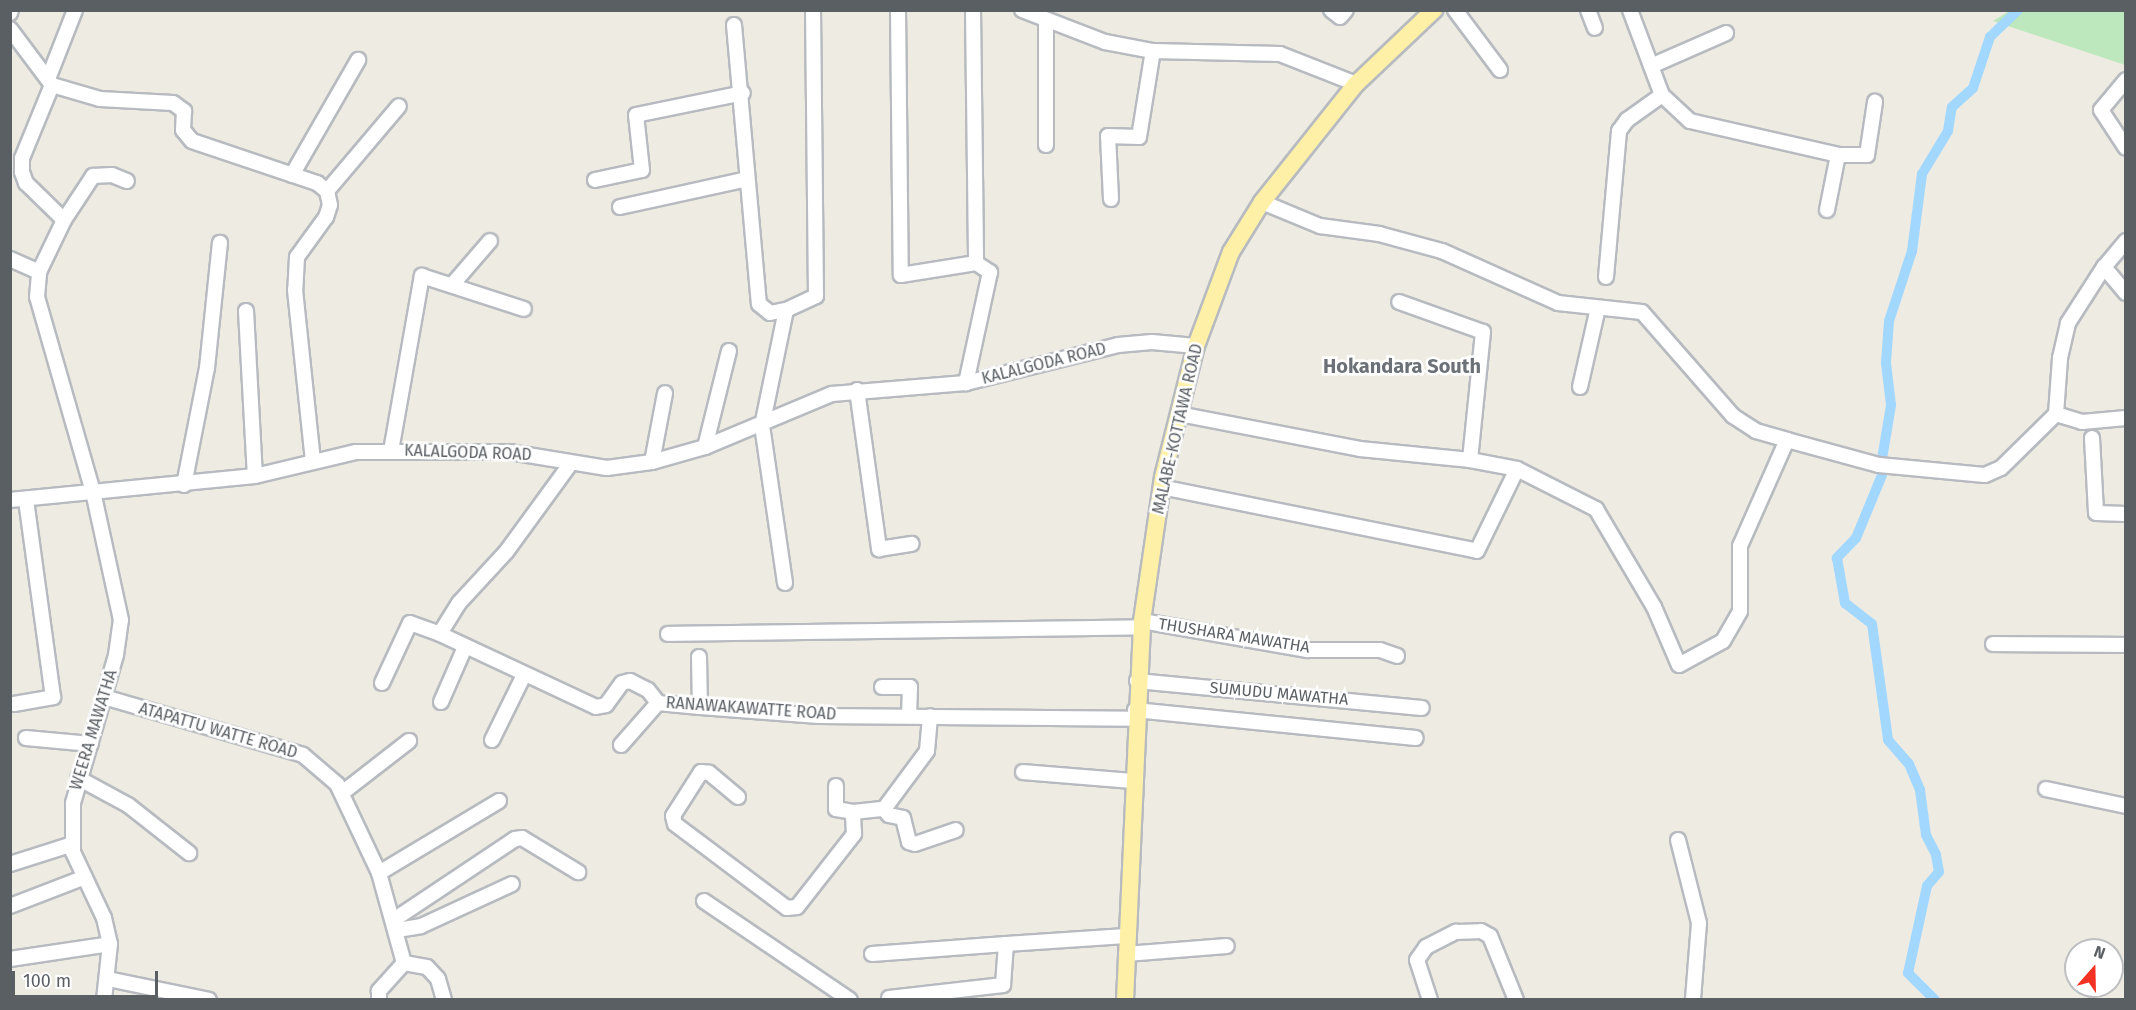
<!DOCTYPE html>
<style>
body{margin:0}
#map{position:relative;width:2136px;height:1010px;overflow:hidden;background:#eeece2;font-family:"Fira Sans",sans-serif}
div>[style]{position:absolute}
[style*='--x']{left:calc(var(--x)*1px);top:calc(var(--y)*1px);width:calc(var(--w)*1px);rotate:calc(var(--a)*1deg)}
.green>*{inset:0;background:#bde8bd}
.canal>*{height:10px;margin:-5px;padding:0 5px;transform-origin:5px;border-radius:5px;background:#a2d7ff}
.roads{filter:drop-shadow(2px 0 #b7bbc0) drop-shadow(-2px 0 #b7bbc0) drop-shadow(0 2px #b7bbc0) drop-shadow(0 -2px #b7bbc0)}
.minor>*{height:14px;margin:-7px;padding:0 7px;transform-origin:7px;border-radius:7px;background:#fff}
.major>*{height:16px;margin:-8px;padding:0 8px;transform-origin:8px;border-radius:8px;background:#fff0a7}
span{translate:-50% -50%;white-space:nowrap;text-align:center;line-height:1.15;-webkit-text-stroke:5px #fff;paint-order:stroke}
.street-label{font-size:16px;color:#5a5f64}
.quarter-label{font-size:20px;color:#6b7176;font-weight:700}
.frame{position:absolute;inset:0;border:12px solid #5a5f64;pointer-events:none}
.north{position:absolute;left:2064px;top:938px;width:60px;height:60px;box-sizing:border-box;background:#fff;border:2px solid #bdbfc1;border-radius:50%;rotate:20deg;font-size:16px;font-weight:700;line-height:24px;text-align:center;color:#5a5f64}
.north::after{content:'';display:block;margin:auto;width:21px;height:27px;background:#f43223;clip-path:polygon(50% 0,100% 100%,50% 72%,0 100%)}
.scale{position:absolute;left:12px;top:971px;width:146px;height:27px;box-sizing:border-box;border:3px solid #5a5f64;border-top:0;padding-left:8px;font-size:18px;line-height:21px;white-space:nowrap;color:#5a5f64;-webkit-text-stroke:4px #fff;paint-order:stroke}
</style>
<div id="map">
<div class="green">
<div style="clip-path:polygon(2009px 11px,2125px 11px,2125px 65px,1993px 21px)"></div>
</div>
<div class="canal">
<div style="--x:1882;--y:459;--w:55;--a:-80.5"></div>
<div style="--x:1891;--y:405;--w:42;--a:-96.8"></div>
<div style="--x:1886;--y:363;--w:42;--a:-85.9"></div>
<div style="--x:1889;--y:321;--w:74;--a:-71.8"></div>
<div style="--x:1912;--y:251;--w:78;--a:-82.6"></div>
<div style="--x:1922;--y:174;--w:50;--a:-58.8"></div>
<div style="--x:1948;--y:131;--w:24;--a:-81"></div>
<div style="--x:1952;--y:107;--w:28;--a:-42"></div>
<div style="--x:1973;--y:88;--w:54;--a:-71.6"></div>
<div style="--x:1990;--y:37;--w:39;--a:-44"></div>
<div style="--x:1882;--y:475;--w:68;--a:112.4"></div>
<div style="--x:1856;--y:538;--w:28;--a:134"></div>
<div style="--x:1837;--y:558;--w:46;--a:79.9"></div>
<div style="--x:1845;--y:603;--w:34;--a:38"></div>
<div style="--x:1872;--y:624;--w:117;--a:82.1"></div>
<div style="--x:1888;--y:740;--w:32;--a:49"></div>
<div style="--x:1909;--y:764;--w:28;--a:67"></div>
<div style="--x:1920;--y:790;--w:45;--a:82.4"></div>
<div style="--x:1926;--y:835;--w:22;--a:63"></div>
<div style="--x:1936;--y:855;--w:17;--a:80"></div>
<div style="--x:1939;--y:872;--w:18;--a:131"></div>
<div style="--x:1927;--y:886;--w:89;--a:102.3"></div>
<div style="--x:1908;--y:973;--w:38;--a:45"></div>
</div>
<div class="roads">
<div class="minor">
<div style="--x:898;--y:10;--w:265;--a:89.4"></div>
<div style="--x:901;--y:275;--w:76;--a:-9.1"></div>
<div style="--x:976;--y:263;--w:17;--a:33"></div>
<div style="--x:990;--y:272;--w:114;--a:102.2"></div>
<div style="--x:973;--y:10;--w:253;--a:89.3"></div>
<div style="--x:1022;--y:10;--w:89;--a:21.1"></div>
<div style="--x:1105;--y:42;--w:49;--a:10.6"></div>
<div style="--x:1153;--y:51;--w:127;--a:1.4"></div>
<div style="--x:1280;--y:54;--w:82;--a:21.5"></div>
<div style="--x:1331;--y:10;--w:11;--a:38"></div>
<div style="--x:1340;--y:17;--w:9;--a:-49"></div>
<div style="--x:1455;--y:10;--w:75;--a:53.1"></div>
<div style="--x:1588;--y:10;--w:19;--a:69"></div>
<div style="--x:1630;--y:10;--w:91;--a:69.4"></div>
<div style="--x:1662;--y:95;--w:38;--a:43"></div>
<div style="--x:1690;--y:121;--w:152;--a:12.9"></div>
<div style="--x:1838;--y:155;--w:29;--a:0"></div>
<div style="--x:1867;--y:155;--w:54;--a:-81.4"></div>
<div style="--x:10;--y:13;--w:3;--a:-72"></div>
<div style="--x:734;--y:25;--w:280;--a:84.9"></div>
<div style="--x:759;--y:304;--w:14;--a:39"></div>
<div style="--x:770;--y:313;--w:16;--a:-11"></div>
<div style="--x:786;--y:310;--w:33;--a:-25"></div>
<div style="--x:816;--y:296;--w:286;--a:-90.6"></div>
<div style="--x:10;--y:29;--w:70;--a:53.1"></div>
<div style="--x:52;--y:85;--w:50;--a:16.3"></div>
<div style="--x:100;--y:99;--w:73;--a:3.1"></div>
<div style="--x:173;--y:103;--w:14;--a:36"></div>
<div style="--x:184;--y:111;--w:19;--a:93"></div>
<div style="--x:183;--y:130;--w:14;--a:51"></div>
<div style="--x:192;--y:141;--w:132;--a:18.6"></div>
<div style="--x:317;--y:183;--w:13;--a:39"></div>
<div style="--x:327;--y:191;--w:14;--a:78"></div>
<div style="--x:330;--y:205;--w:13;--a:108"></div>
<div style="--x:326;--y:217;--w:49;--a:125.9"></div>
<div style="--x:297;--y:257;--w:33;--a:93"></div>
<div style="--x:295;--y:290;--w:172;--a:84"></div>
<div style="--x:1651;--y:66;--w:82;--a:-23.7"></div>
<div style="--x:48;--y:79;--w:74;--a:-68.6"></div>
<div style="--x:2126;--y:80;--w:39;--a:130"></div>
<div style="--x:2101;--y:110;--w:45;--a:56.7"></div>
<div style="--x:52;--y:85;--w:79;--a:112.3"></div>
<div style="--x:22;--y:158;--w:14;--a:90"></div>
<div style="--x:22;--y:172;--w:12;--a:70"></div>
<div style="--x:26;--y:183;--w:53;--a:44.2"></div>
<div style="--x:1046;--y:145;--w:125;--a:-90"></div>
<div style="--x:292;--y:175;--w:133;--a:-60.1"></div>
<div style="--x:595;--y:180;--w:48;--a:-12"></div>
<div style="--x:642;--y:170;--w:55;--a:-96.2"></div>
<div style="--x:636;--y:115;--w:109;--a:-11.6"></div>
<div style="--x:327;--y:191;--w:111;--a:-49.7"></div>
<div style="--x:1111;--y:199;--w:63;--a:-92.7"></div>
<div style="--x:1108;--y:136;--w:31;--a:2"></div>
<div style="--x:1139;--y:137;--w:87;--a:-80.8"></div>
<div style="--x:1262;--y:202;--w:63;--a:22.5"></div>
<div style="--x:1320;--y:226;--w:60;--a:7.7"></div>
<div style="--x:1379;--y:234;--w:65;--a:15.1"></div>
<div style="--x:1442;--y:251;--w:127;--a:24.1"></div>
<div style="--x:1558;--y:303;--w:84;--a:6.1"></div>
<div style="--x:1642;--y:312;--w:138;--a:48.8"></div>
<div style="--x:1733;--y:416;--w:27;--a:33"></div>
<div style="--x:1756;--y:431;--w:32;--a:16"></div>
<div style="--x:620;--y:207;--w:130;--a:-12.4"></div>
<div style="--x:1827;--y:210;--w:56;--a:-78.7"></div>
<div style="--x:2126;--y:241;--w:34;--a:130"></div>
<div style="--x:2104;--y:267;--w:34;--a:50"></div>
<div style="--x:10;--y:259;--w:32;--a:24"></div>
<div style="--x:1606;--y:277;--w:147;--a:-84.9"></div>
<div style="--x:1619;--y:131;--w:14;--a:-54"></div>
<div style="--x:1627;--y:120;--w:43;--a:-35.5"></div>
<div style="--x:452;--y:285;--w:58;--a:-49.2"></div>
<div style="--x:246;--y:311;--w:165;--a:86.9"></div>
<div style="--x:1580;--y:387;--w:81;--a:-77.2"></div>
<div style="--x:857;--y:390;--w:161;--a:82.1"></div>
<div style="--x:879;--y:549;--w:33;--a:-9"></div>
<div style="--x:1179;--y:414;--w:184;--a:10.9"></div>
<div style="--x:1360;--y:449;--w:111;--a:5.7"></div>
<div style="--x:1470;--y:460;--w:129;--a:-84.2"></div>
<div style="--x:1483;--y:332;--w:89;--a:-160.3"></div>
<div style="--x:2056;--y:414;--w:27;--a:17"></div>
<div style="--x:2082;--y:422;--w:44;--a:-5.2"></div>
<div style="--x:2092;--y:438;--w:75;--a:86.9"></div>
<div style="--x:2096;--y:513;--w:30;--a:2"></div>
<div style="--x:705;--y:447;--w:99;--a:-76"></div>
<div style="--x:391;--y:451;--w:178;--a:-80"></div>
<div style="--x:422;--y:276;--w:107;--a:17.9"></div>
<div style="--x:1470;--y:460;--w:48;--a:10.8"></div>
<div style="--x:652;--y:462;--w:70;--a:-79.3"></div>
<div style="--x:571;--y:463;--w:110;--a:126.1"></div>
<div style="--x:506;--y:552;--w:69;--a:132.7"></div>
<div style="--x:459;--y:603;--w:36;--a:122"></div>
<div style="--x:440;--y:634;--w:172;--a:25.1"></div>
<div style="--x:596;--y:707;--w:10;--a:-11"></div>
<div style="--x:606;--y:705;--w:27;--a:-54"></div>
<div style="--x:622;--y:683;--w:8;--a:-14"></div>
<div style="--x:630;--y:681;--w:20;--a:27"></div>
<div style="--x:648;--y:690;--w:16;--a:52"></div>
<div style="--x:658;--y:703;--w:42;--a:5.4"></div>
<div style="--x:700;--y:707;--w:119;--a:4.3"></div>
<div style="--x:819;--y:716;--w:316;--a:0.5"></div>
<div style="--x:184;--y:485;--w:119;--a:-78.9"></div>
<div style="--x:207;--y:368;--w:126;--a:-84.1"></div>
<div style="--x:1161;--y:487;--w:322;--a:11.4"></div>
<div style="--x:1477;--y:551;--w:91;--a:-64"></div>
<div style="--x:1517;--y:469;--w:89;--a:26.9"></div>
<div style="--x:1596;--y:509;--w:114;--a:59.4"></div>
<div style="--x:1654;--y:607;--w:63;--a:66.7"></div>
<div style="--x:1679;--y:665;--w:50;--a:-28.6"></div>
<div style="--x:1723;--y:641;--w:34;--a:-60"></div>
<div style="--x:1740;--y:611;--w:65;--a:-90"></div>
<div style="--x:1740;--y:546;--w:116;--a:-66.1"></div>
<div style="--x:1787;--y:440;--w:95;--a:15.2"></div>
<div style="--x:1879;--y:465;--w:106;--a:5.4"></div>
<div style="--x:1985;--y:475;--w:17;--a:-24"></div>
<div style="--x:2001;--y:468;--w:77;--a:-44.5"></div>
<div style="--x:2056;--y:414;--w:56;--a:-85.9"></div>
<div style="--x:2060;--y:358;--w:36;--a:-77"></div>
<div style="--x:2068;--y:323;--w:67;--a:-57.3"></div>
<div style="--x:10;--y:500;--w:246;--a:-5.6"></div>
<div style="--x:255;--y:476;--w:104;--a:-13.4"></div>
<div style="--x:356;--y:452;--w:154;--a:0"></div>
<div style="--x:510;--y:452;--w:98;--a:9.4"></div>
<div style="--x:607;--y:468;--w:45;--a:-7.6"></div>
<div style="--x:652;--y:462;--w:55;--a:-15.8"></div>
<div style="--x:705;--y:447;--w:138;--a:-22.7"></div>
<div style="--x:832;--y:394;--w:134;--a:-4.7"></div>
<div style="--x:966;--y:383;--w:157;--a:-14"></div>
<div style="--x:1118;--y:345;--w:34;--a:-5"></div>
<div style="--x:1152;--y:342;--w:44;--a:5.2"></div>
<div style="--x:785;--y:583;--w:159;--a:-98.3"></div>
<div style="--x:762;--y:426;--w:118;--a:-78.3"></div>
<div style="--x:1142;--y:621;--w:168;--a:10"></div>
<div style="--x:1307;--y:650;--w:73;--a:0"></div>
<div style="--x:1380;--y:650;--w:18;--a:19"></div>
<div style="--x:668;--y:634;--w:473;--a:-0.8"></div>
<div style="--x:1993;--y:644;--w:133;--a:0.4"></div>
<div style="--x:699;--y:657;--w:50;--a:88.9"></div>
<div style="--x:1137;--y:681;--w:286;--a:5.4"></div>
<div style="--x:382;--y:683;--w:66;--a:-65"></div>
<div style="--x:410;--y:623;--w:32;--a:20"></div>
<div style="--x:882;--y:687;--w:28;--a:0"></div>
<div style="--x:910;--y:687;--w:29;--a:92"></div>
<div style="--x:104;--y:697;--w:207;--a:16.2"></div>
<div style="--x:303;--y:755;--w:45;--a:40.5"></div>
<div style="--x:337;--y:784;--w:98;--a:64.7"></div>
<div style="--x:379;--y:873;--w:93;--a:74.5"></div>
<div style="--x:404;--y:963;--w:38;--a:132"></div>
<div style="--x:379;--y:991;--w:9;--a:90"></div>
<div style="--x:441;--y:702;--w:60;--a:-66.4"></div>
<div style="--x:14;--y:704;--w:40;--a:-10"></div>
<div style="--x:53;--y:697;--w:200;--a:-97.8"></div>
<div style="--x:1135;--y:710;--w:282;--a:5.7"></div>
<div style="--x:26;--y:738;--w:65;--a:5.3"></div>
<div style="--x:492;--y:740;--w:72;--a:-63.8"></div>
<div style="--x:621;--y:745;--w:56;--a:-48.6"></div>
<div style="--x:1023;--y:772;--w:109;--a:4.7"></div>
<div style="--x:78;--y:778;--w:57;--a:28.4"></div>
<div style="--x:128;--y:805;--w:78;--a:38.2"></div>
<div style="--x:836;--y:786;--w:23;--a:90"></div>
<div style="--x:836;--y:809;--w:17;--a:10"></div>
<div style="--x:2046;--y:789;--w:82;--a:12"></div>
<div style="--x:342;--y:793;--w:85;--a:-37.8"></div>
<div style="--x:738;--y:797;--w:38;--a:-140"></div>
<div style="--x:709;--y:773;--w:8;--a:-173"></div>
<div style="--x:701;--y:772;--w:52;--a:122.5"></div>
<div style="--x:673;--y:816;--w:8;--a:76"></div>
<div style="--x:675;--y:824;--w:140;--a:36.9"></div>
<div style="--x:787;--y:908;--w:10;--a:-6"></div>
<div style="--x:797;--y:907;--w:93;--a:-52"></div>
<div style="--x:854;--y:834;--w:22;--a:-93"></div>
<div style="--x:853;--y:812;--w:31;--a:-6"></div>
<div style="--x:884;--y:809;--w:72;--a:-53.4"></div>
<div style="--x:927;--y:751;--w:35;--a:-85"></div>
<div style="--x:884;--y:809;--w:8;--a:50"></div>
<div style="--x:889;--y:815;--w:14;--a:12"></div>
<div style="--x:903;--y:818;--w:25;--a:76"></div>
<div style="--x:909;--y:842;--w:6;--a:18"></div>
<div style="--x:915;--y:844;--w:43;--a:-18.9"></div>
<div style="--x:1678;--y:840;--w:86;--a:75.8"></div>
<div style="--x:1699;--y:923;--w:77;--a:94.5"></div>
<div style="--x:10;--y:864;--w:66;--a:-17.6"></div>
<div style="--x:379;--y:873;--w:140;--a:-31"></div>
<div style="--x:704;--y:901;--w:176;--a:34.1"></div>
<div style="--x:10;--y:906;--w:80;--a:-21.1"></div>
<div style="--x:395;--y:919;--w:144;--a:-33.7"></div>
<div style="--x:515;--y:839;--w:7;--a:-8"></div>
<div style="--x:522;--y:838;--w:66;--a:31.3"></div>
<div style="--x:397;--y:930;--w:24;--a:-9"></div>
<div style="--x:421;--y:926;--w:100;--a:-24.8"></div>
<div style="--x:872;--y:954;--w:134;--a:-4.3"></div>
<div style="--x:1126;--y:954;--w:101;--a:-4.5"></div>
<div style="--x:10;--y:959;--w:101;--a:-8.5"></div>
<div style="--x:404;--y:963;--w:23;--a:10"></div>
<div style="--x:427;--y:967;--w:16;--a:47"></div>
<div style="--x:438;--y:979;--w:22;--a:74"></div>
<div style="--x:108;--y:979;--w:103;--a:11.7"></div>
<div style="--x:889;--y:998;--w:115;--a:-6.5"></div>
<div style="--x:1003;--y:985;--w:41;--a:-85.8"></div>
<div style="--x:1006;--y:944;--w:120;--a:-3.8"></div>
<div style="--x:104;--y:1000;--w:56;--a:-83.9"></div>
<div style="--x:110;--y:944;--w:27;--a:-103"></div>
<div style="--x:104;--y:918;--w:73;--a:-115.2"></div>
<div style="--x:73;--y:852;--w:49;--a:-90"></div>
<div style="--x:73;--y:803;--w:154;--a:-73.8"></div>
<div style="--x:116;--y:655;--w:35;--a:-82"></div>
<div style="--x:121;--y:620;--w:131;--a:-102.3"></div>
<div style="--x:93;--y:492;--w:203;--a:-106"></div>
<div style="--x:37;--y:297;--w:25;--a:-85"></div>
<div style="--x:39;--y:272;--w:58;--a:-64.3"></div>
<div style="--x:64;--y:220;--w:53;--a:-56.6"></div>
<div style="--x:93;--y:176;--w:19;--a:-3"></div>
<div style="--x:112;--y:175;--w:16;--a:22"></div>
<div style="--x:1430;--y:1000;--w:42;--a:-108"></div>
<div style="--x:1417;--y:960;--w:16;--a:-55"></div>
<div style="--x:1426;--y:947;--w:34;--a:-27"></div>
<div style="--x:1456;--y:932;--w:25;--a:-2"></div>
<div style="--x:1481;--y:931;--w:10;--a:29"></div>
<div style="--x:1490;--y:936;--w:69;--a:67.9"></div>
</div>
<div class="major">
<div style="--x:1125;--y:1000;--w:379;--a:-87.4"></div>
<div style="--x:1142;--y:621;--w:146;--a:-81.7"></div>
<div style="--x:1163;--y:477;--w:135;--a:-75.9"></div>
<div style="--x:1196;--y:346;--w:100;--a:-69.6"></div>
<div style="--x:1231;--y:252;--w:59;--a:-58.2"></div>
<div style="--x:1262;--y:202;--w:151;--a:-51.5"></div>
<div style="--x:1356;--y:84;--w:108;--a:-43.5"></div>
</div>
</div>
<div class="street-label">
<span style="left:1044px;top:364px;rotate:-14deg">KALALGODA ROAD</span>
<span style="left:1178px;top:429px;rotate:-77deg">MALABE-KOTTAWA ROAD</span>
<span style="left:468px;top:453px;rotate:2deg">KALALGODA ROAD</span>
<span style="left:1234px;top:636px;rotate:9deg">THUSHARA MAWATHA</span>
<span style="left:1279px;top:694px;rotate:5deg">SUMUDU MAWATHA</span>
<span style="left:751px;top:709px;rotate:4deg">RANAWAKAWATTE ROAD</span>
<span style="left:94px;top:730px;rotate:-73deg">WEERA MAWATHA</span>
<span style="left:218px;top:731px;rotate:16deg">ATAPATTU WATTE ROAD</span>
</div>
<div class="quarter-label">
<span style="left:1402px;top:366px">Hokandara South</span>
</div>
<div class="frame"></div>
<div class="north">N</div>
<div class="scale">100 m</div>
</div>
